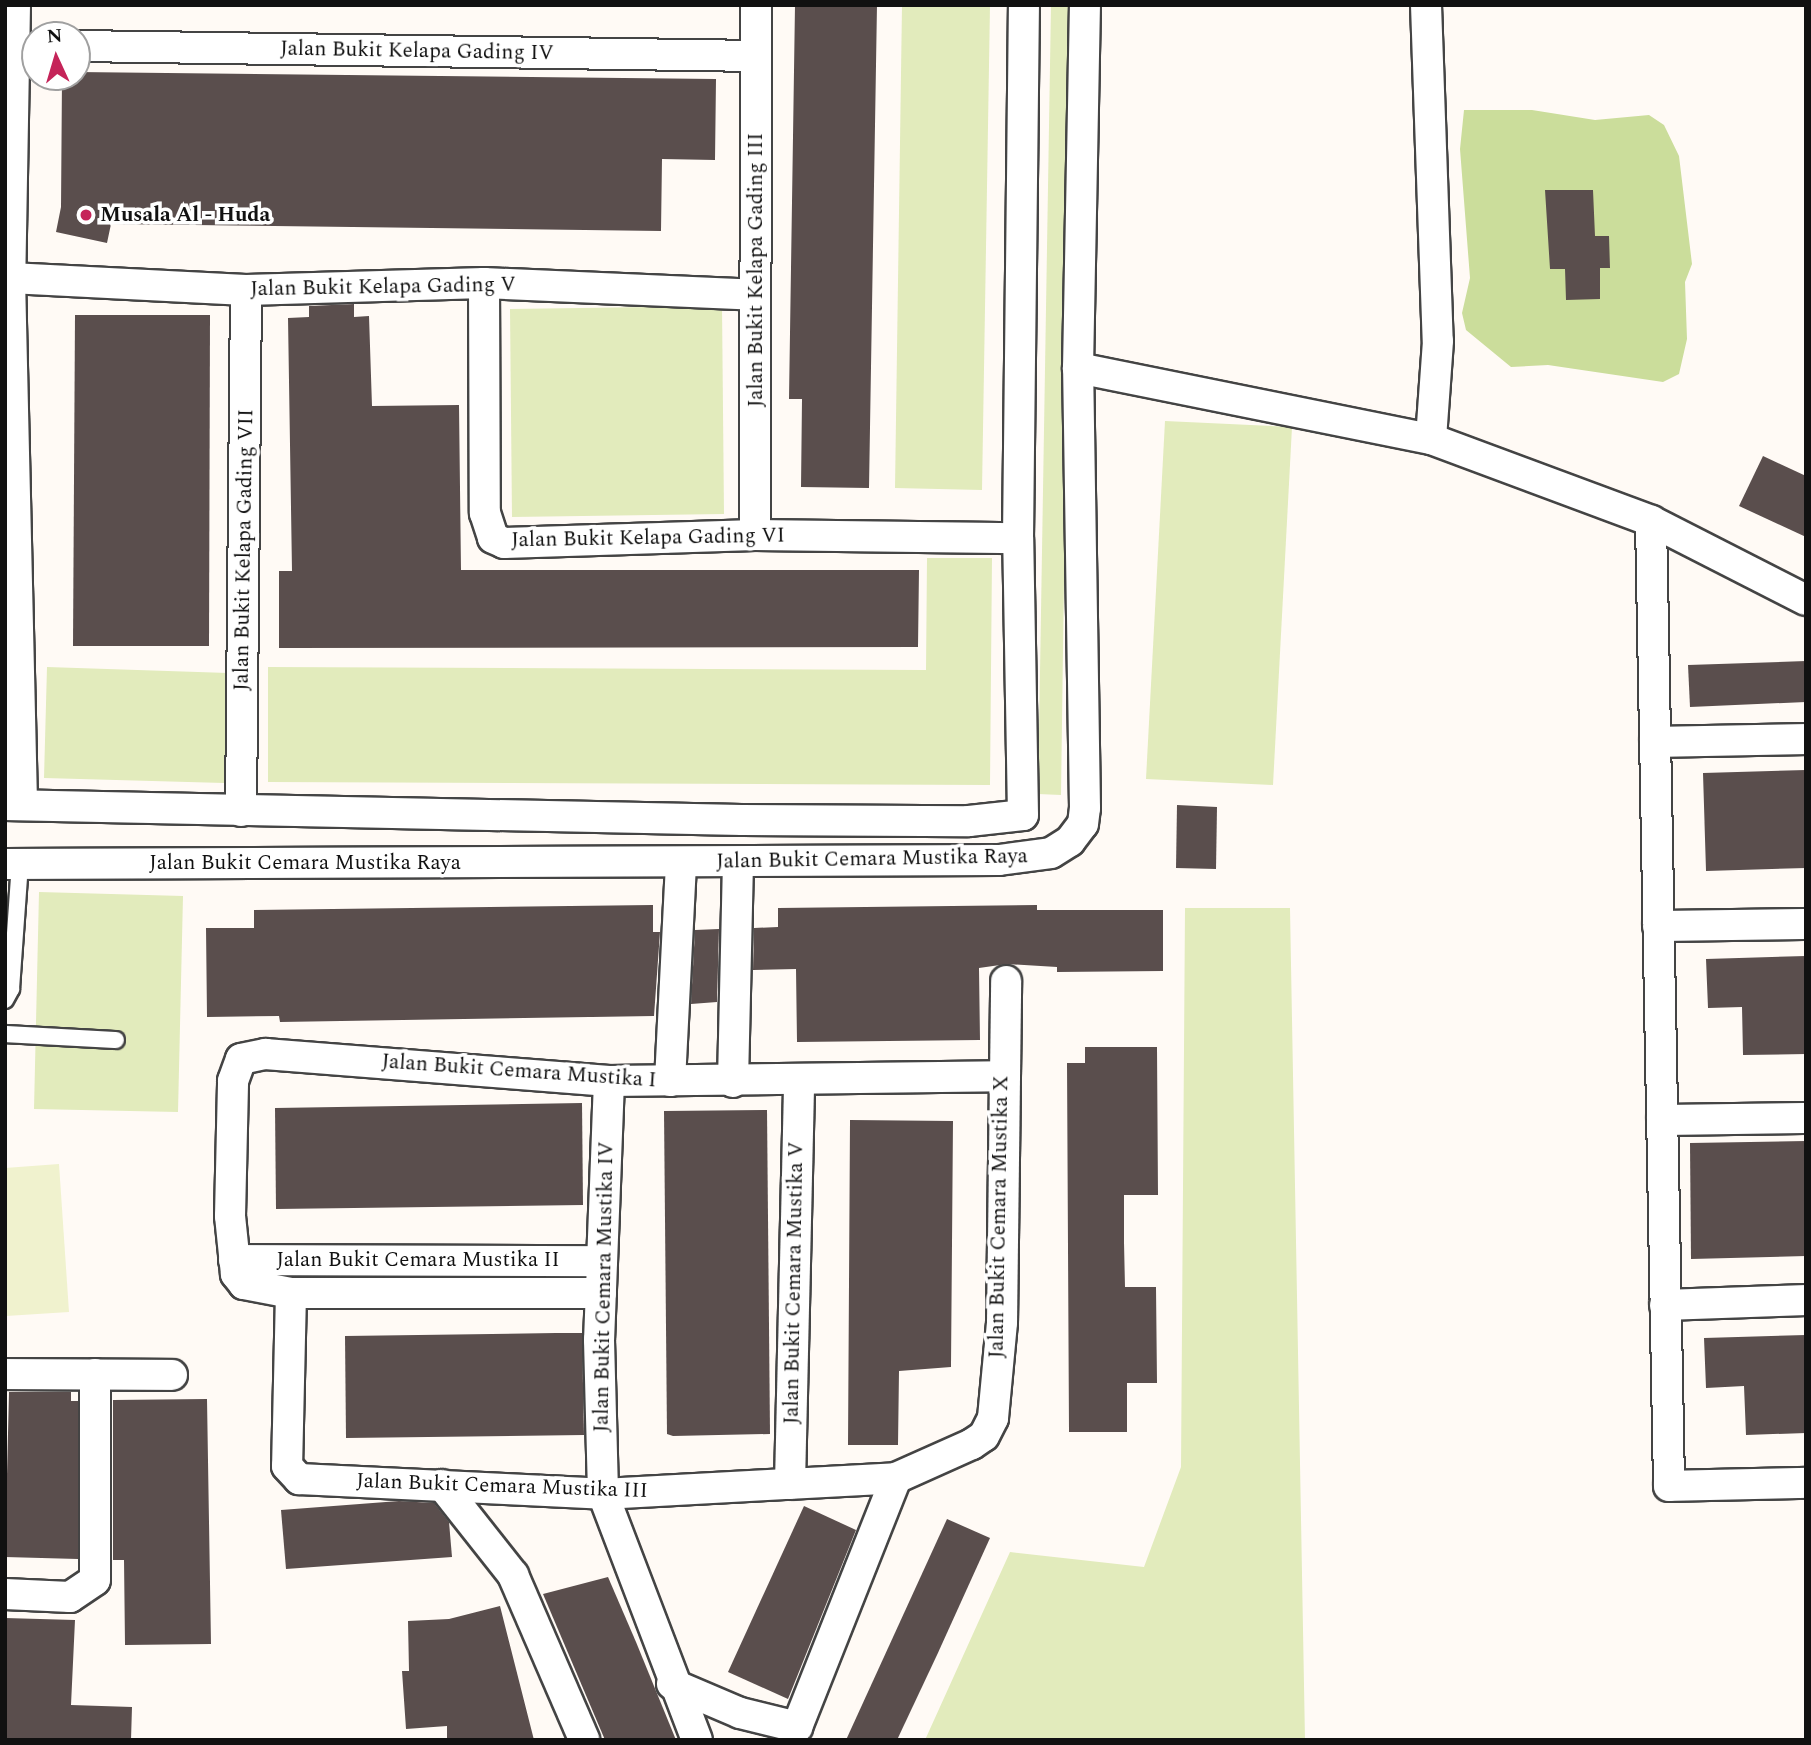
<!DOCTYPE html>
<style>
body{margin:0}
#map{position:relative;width:1811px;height:1745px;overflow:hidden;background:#fffaf5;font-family:Spectral,serif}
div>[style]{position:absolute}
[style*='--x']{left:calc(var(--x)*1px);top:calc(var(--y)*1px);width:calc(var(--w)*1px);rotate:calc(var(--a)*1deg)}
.green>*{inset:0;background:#e2ebbc}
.forest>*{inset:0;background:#cbdd9b}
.pitch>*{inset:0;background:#f0f2ce}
.building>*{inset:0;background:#5a4e4d}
.roads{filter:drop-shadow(2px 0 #444) drop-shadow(-2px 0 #444) drop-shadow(0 2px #444) drop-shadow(0 -2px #444)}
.lane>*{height:16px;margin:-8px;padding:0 8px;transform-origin:8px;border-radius:8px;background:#fff}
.street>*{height:30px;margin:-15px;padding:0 15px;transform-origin:15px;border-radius:15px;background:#fff}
.dots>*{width:19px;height:19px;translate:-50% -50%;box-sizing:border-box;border:4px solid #fff;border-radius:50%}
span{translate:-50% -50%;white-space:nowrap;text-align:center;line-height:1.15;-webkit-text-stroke:7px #fff;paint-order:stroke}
.street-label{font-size:21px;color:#111}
.poi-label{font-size:21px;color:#111;font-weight:700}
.left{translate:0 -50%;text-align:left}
.frame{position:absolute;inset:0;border:7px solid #111;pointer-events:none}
.north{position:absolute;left:21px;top:21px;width:70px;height:70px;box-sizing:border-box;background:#fff;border:2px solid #a0a0a0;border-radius:50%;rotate:356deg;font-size:19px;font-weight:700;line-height:28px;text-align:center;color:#111}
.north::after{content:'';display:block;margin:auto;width:24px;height:32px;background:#c52459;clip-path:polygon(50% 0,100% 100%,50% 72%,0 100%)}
</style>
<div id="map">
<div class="green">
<div style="clip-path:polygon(902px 5px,990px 5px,982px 490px,895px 488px)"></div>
<div style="clip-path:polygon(1051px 5px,1072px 5px,1061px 795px,1038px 794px)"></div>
<div style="clip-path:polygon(722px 306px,724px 514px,512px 517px,510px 309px)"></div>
<div style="clip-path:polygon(1165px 421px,1292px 427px,1273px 785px,1146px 779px)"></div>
<div style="clip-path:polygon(927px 558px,992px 558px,990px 785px,268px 782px,268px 667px,926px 670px)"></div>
<div style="clip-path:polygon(47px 667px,228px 673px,224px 783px,44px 778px)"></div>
<div style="clip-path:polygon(39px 892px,183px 896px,178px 1112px,34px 1109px)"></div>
<div style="clip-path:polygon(1185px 908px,1290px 908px,1305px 1740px,925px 1740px,1010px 1552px,1144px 1567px,1181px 1467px)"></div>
</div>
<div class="forest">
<div style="clip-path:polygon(1464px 110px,1532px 110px,1595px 120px,1649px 115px,1664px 125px,1679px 156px,1692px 264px,1685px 282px,1687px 339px,1679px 374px,1663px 382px,1548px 365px,1511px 367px,1466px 330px,1462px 313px,1470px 278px,1460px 149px)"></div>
</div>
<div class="pitch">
<div style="clip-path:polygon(59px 1164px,69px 1312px,6px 1316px,5px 1168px)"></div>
</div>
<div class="building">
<div style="clip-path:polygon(795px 5px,877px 5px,869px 488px,801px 487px,802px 399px,789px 399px)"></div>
<div style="clip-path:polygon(77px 72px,716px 79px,715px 160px,662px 159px,661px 231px,111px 224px,107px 243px,56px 232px,61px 207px,62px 77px,77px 77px)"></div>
<div style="clip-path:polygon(1545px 190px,1593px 190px,1595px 236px,1609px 236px,1610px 268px,1600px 268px,1600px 299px,1566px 300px,1565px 269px,1550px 269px)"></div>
<div style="clip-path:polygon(354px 304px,354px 317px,369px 316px,372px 406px,459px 405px,461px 570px,919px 570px,918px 647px,279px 648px,279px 571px,292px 571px,288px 318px,309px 317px,309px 306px)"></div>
<div style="clip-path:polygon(75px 315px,210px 315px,209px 646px,73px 646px)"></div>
<div style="clip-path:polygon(1763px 456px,1806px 476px,1806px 537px,1739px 506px)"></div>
<div style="clip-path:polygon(1806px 661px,1806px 702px,1690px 707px,1688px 665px)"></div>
<div style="clip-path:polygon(1806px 770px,1806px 868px,1706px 871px,1703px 773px)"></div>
<div style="clip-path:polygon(1177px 805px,1217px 807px,1216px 869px,1176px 868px)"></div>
<div style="clip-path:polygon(653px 905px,653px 932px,660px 932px,654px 1016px,280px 1022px,279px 1016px,207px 1017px,206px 928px,254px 928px,254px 910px)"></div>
<div style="clip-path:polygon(1037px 905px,1037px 910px,1163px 910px,1163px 971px,1057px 972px,1057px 967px,1007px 964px,979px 968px,980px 1040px,797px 1042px,796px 969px,753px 970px,754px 928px,778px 927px,778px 908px)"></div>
<div style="clip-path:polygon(719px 929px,717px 1002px,691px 1004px,695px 930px)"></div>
<div style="clip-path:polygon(1806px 956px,1806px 1054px,1743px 1055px,1742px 1007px,1708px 1008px,1706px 959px)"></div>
<div style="clip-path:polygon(1085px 1047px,1157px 1047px,1158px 1195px,1124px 1195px,1124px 1242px,1125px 1287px,1156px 1287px,1157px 1383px,1127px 1383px,1127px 1432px,1069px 1432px,1067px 1063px,1085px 1063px)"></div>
<div style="clip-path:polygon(582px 1103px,583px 1205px,276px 1209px,275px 1108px)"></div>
<div style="clip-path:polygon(767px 1110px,770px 1434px,673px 1436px,667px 1434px,664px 1111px)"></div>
<div style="clip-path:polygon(850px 1120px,953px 1121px,951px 1367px,899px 1371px,898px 1445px,848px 1445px)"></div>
<div style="clip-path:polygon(1806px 1141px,1806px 1256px,1691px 1259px,1690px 1143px)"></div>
<div style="clip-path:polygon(556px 1333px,582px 1333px,584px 1435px,346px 1438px,345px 1336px)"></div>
<div style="clip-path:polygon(1806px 1335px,1806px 1433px,1746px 1435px,1744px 1386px,1706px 1388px,1704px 1338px)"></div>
<div style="clip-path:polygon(9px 1392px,71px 1392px,71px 1401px,78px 1401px,78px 1559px,5px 1557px)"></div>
<div style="clip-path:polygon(207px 1399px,211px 1644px,125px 1645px,124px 1560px,113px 1560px,113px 1400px)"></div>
<div style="clip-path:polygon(399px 1501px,434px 1503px,449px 1522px,452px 1557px,286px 1569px,281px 1510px)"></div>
<div style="clip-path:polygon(804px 1506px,856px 1530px,788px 1699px,728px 1672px)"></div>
<div style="clip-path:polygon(947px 1519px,990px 1538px,937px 1655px,897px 1740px,846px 1740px)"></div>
<div style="clip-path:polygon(608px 1577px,636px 1642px,676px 1740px,605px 1740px,543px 1594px)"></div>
<div style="clip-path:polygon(500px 1606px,534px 1740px,447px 1740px,447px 1726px,406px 1729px,402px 1671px,409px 1671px,408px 1621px,449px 1619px)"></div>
<div style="clip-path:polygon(5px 1618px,75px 1620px,71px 1705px,132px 1707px,131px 1740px,5px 1740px)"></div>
</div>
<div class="roads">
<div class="lane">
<div style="--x:5;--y:1000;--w:13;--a:-61"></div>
<div style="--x:11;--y:989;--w:125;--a:-85.9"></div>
<div style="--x:5;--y:1034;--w:111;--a:3.1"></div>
</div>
<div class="street">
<div style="--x:15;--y:5;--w:273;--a:91"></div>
<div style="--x:10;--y:278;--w:526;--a:88.69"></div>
<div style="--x:1426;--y:5;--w:336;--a:88"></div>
<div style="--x:1438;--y:341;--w:98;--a:94.1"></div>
<div style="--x:77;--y:46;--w:679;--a:0.84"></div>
<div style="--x:10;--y:278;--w:236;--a:2.9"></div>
<div style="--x:246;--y:290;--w:238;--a:-1.7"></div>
<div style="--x:484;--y:283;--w:271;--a:2.5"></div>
<div style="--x:484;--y:283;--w:230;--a:89.8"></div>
<div style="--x:485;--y:513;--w:26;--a:72"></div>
<div style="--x:493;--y:538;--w:12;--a:24"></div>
<div style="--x:504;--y:543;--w:251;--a:-1.8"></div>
<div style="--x:755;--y:535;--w:263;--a:0.7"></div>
<div style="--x:1078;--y:368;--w:360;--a:11.4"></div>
<div style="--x:1431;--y:439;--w:235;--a:20.4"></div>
<div style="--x:1651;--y:521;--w:174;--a:27"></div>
<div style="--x:1651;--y:521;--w:965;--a:88.93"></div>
<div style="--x:1669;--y:1486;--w:137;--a:-1.3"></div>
<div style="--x:755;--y:535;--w:530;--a:-89.89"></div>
<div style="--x:1655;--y:742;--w:151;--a:-1.1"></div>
<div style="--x:5;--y:805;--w:737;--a:1.17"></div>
<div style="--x:742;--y:820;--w:227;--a:0.3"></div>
<div style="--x:969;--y:821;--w:54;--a:-6.3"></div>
<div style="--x:241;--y:811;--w:521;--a:-89.45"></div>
<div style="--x:1023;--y:815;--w:277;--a:-91"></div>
<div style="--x:1018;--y:538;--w:533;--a:-89.36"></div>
<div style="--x:5;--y:864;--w:994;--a:-0.23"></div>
<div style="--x:999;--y:860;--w:52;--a:-7.7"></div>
<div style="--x:1051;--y:853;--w:22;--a:-32"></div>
<div style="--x:1070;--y:841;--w:21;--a:-53"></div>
<div style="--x:1083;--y:824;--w:16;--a:-83"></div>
<div style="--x:1085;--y:808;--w:440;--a:-90.9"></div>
<div style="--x:1078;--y:368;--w:363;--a:-88.9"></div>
<div style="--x:1658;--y:926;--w:148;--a:-0.8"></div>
<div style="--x:609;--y:1081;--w:259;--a:92.2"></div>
<div style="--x:599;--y:1340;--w:154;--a:88.5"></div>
<div style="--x:603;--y:1494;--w:263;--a:69.1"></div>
<div style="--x:670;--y:1081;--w:219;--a:-87.1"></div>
<div style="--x:733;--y:1082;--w:220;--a:-88.7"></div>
<div style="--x:1662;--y:1120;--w:144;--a:-0.8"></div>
<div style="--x:234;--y:1260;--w:368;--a:0.2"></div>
<div style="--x:291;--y:1293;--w:173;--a:91.3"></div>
<div style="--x:287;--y:1466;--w:18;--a:47"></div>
<div style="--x:299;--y:1479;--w:304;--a:2.8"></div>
<div style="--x:603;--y:1494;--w:293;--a:-3.1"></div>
<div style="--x:896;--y:1478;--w:83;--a:-24.1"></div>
<div style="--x:972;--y:1444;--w:14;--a:-34"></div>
<div style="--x:984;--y:1436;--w:20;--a:-63"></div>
<div style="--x:993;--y:1418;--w:95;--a:-84.6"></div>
<div style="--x:1002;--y:1323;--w:342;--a:-89.3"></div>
<div style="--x:601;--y:1293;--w:310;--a:180"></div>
<div style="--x:291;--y:1293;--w:48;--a:-169.2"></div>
<div style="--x:244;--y:1284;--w:13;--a:-129"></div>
<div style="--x:236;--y:1274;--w:58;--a:-95.9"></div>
<div style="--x:230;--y:1216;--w:135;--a:-88.7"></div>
<div style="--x:233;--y:1081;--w:23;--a:-70"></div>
<div style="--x:241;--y:1059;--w:25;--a:-12"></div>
<div style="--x:265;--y:1054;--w:345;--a:4.5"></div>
<div style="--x:609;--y:1081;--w:392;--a:-0.7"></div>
<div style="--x:1665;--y:1305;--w:141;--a:-2"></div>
<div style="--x:5;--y:1374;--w:167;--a:0.3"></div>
<div style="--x:790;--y:1484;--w:402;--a:-88.7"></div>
<div style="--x:442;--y:1485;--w:115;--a:51.7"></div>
<div style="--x:513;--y:1575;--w:179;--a:66.6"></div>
<div style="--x:5;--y:1594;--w:65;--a:2.6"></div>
<div style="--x:70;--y:1597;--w:30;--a:-34"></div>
<div style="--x:95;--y:1580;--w:206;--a:-90"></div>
<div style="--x:672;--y:1684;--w:74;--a:23.1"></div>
<div style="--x:740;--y:1713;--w:59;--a:13.8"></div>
<div style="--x:797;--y:1727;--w:268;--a:-68.3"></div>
</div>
</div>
<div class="dots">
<div style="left:86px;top:215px;background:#c52459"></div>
</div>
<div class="street-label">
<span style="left:417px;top:51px;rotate:1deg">Jalan Bukit Kelapa Gading IV</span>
<span style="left:756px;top:270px;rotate:-90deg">Jalan Bukit Kelapa Gading III</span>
<span style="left:383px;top:287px;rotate:-1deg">Jalan Bukit Kelapa Gading V</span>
<span style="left:648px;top:538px;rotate:-1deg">Jalan Bukit Kelapa Gading VI</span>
<span style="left:244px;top:550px;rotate:-89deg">Jalan Bukit Kelapa Gading VII</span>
<span style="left:872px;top:859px;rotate:-1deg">Jalan Bukit Cemara Mustika Raya</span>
<span style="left:305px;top:863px">Jalan Bukit Cemara Mustika Raya</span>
<span style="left:519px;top:1071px;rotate:4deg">Jalan Bukit Cemara Mustika I</span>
<span style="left:999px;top:1217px;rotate:-89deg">Jalan Bukit Cemara Mustika X</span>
<span style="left:418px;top:1260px">Jalan Bukit Cemara Mustika II</span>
<span style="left:794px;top:1283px;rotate:-89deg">Jalan Bukit Cemara Mustika V</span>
<span style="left:604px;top:1287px;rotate:-89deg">Jalan Bukit Cemara Mustika IV</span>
<span style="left:502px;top:1486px;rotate:2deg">Jalan Bukit Cemara Mustika III</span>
</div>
<div class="poi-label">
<span class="left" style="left:100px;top:215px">Musala Al - Huda</span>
</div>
<div class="frame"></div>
<div class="north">N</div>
</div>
